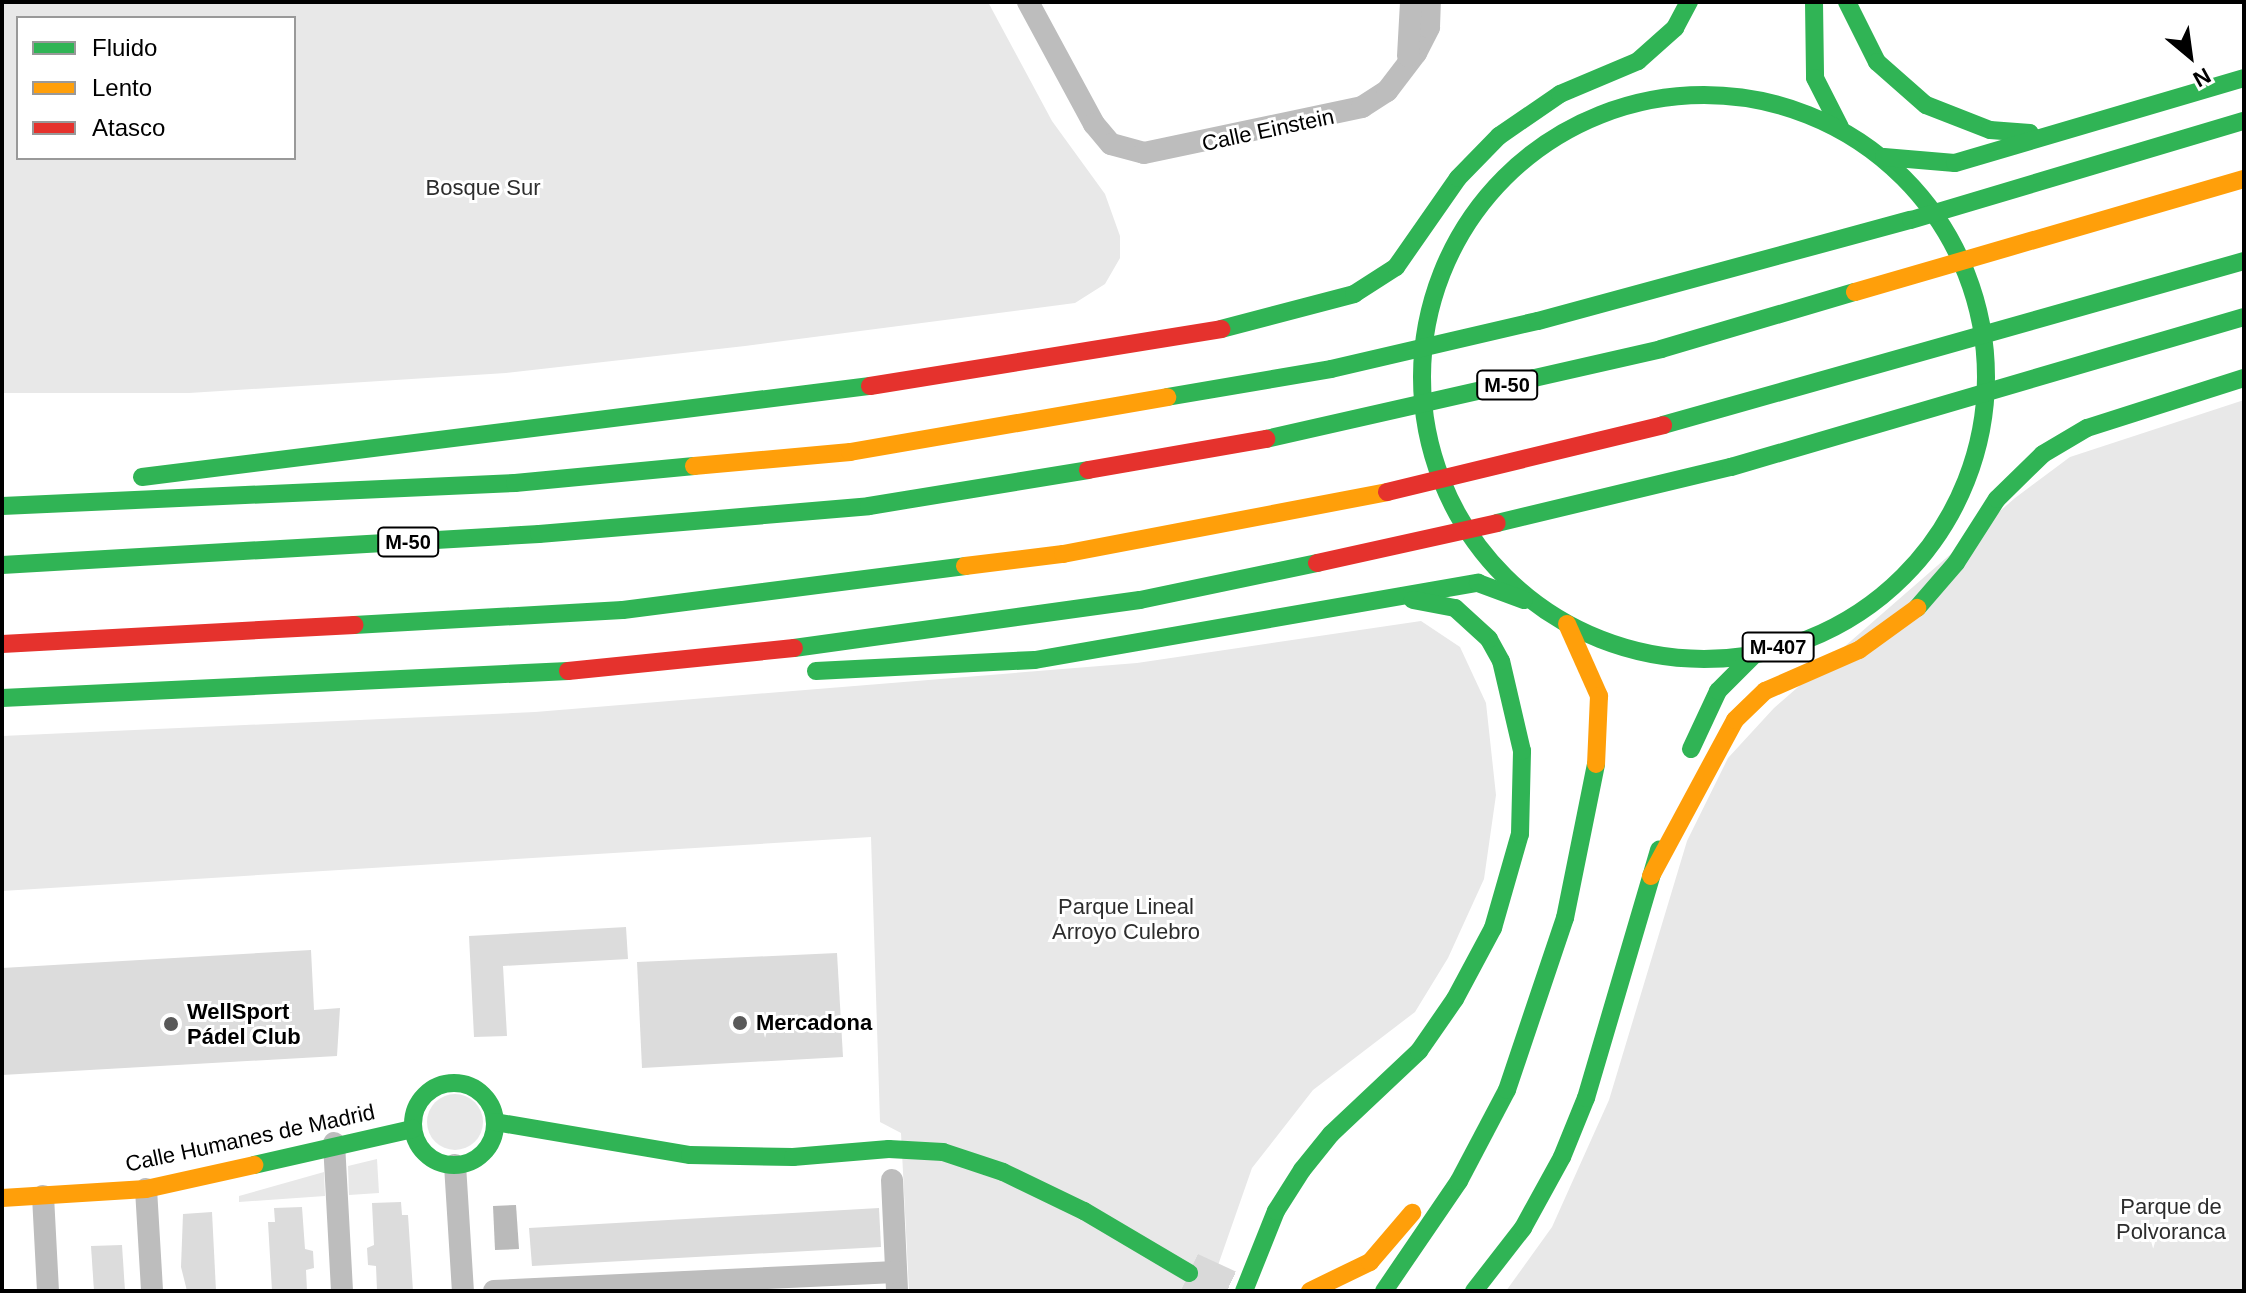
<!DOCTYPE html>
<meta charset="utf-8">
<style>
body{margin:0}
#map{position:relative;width:2246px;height:1293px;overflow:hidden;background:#fff;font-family:Arial,sans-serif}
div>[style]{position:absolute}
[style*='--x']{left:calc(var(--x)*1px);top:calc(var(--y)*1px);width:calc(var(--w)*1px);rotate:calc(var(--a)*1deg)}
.green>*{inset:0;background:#e8e8e8}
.round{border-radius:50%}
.water>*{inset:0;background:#bababa}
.building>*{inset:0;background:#dcdcdc}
.highway-tunnel>*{height:42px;margin-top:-21px;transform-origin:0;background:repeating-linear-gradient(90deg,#d9d9d9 0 42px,transparent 0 63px)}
.street>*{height:22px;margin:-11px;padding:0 11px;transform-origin:11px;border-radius:11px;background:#bdbdbd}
.fast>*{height:18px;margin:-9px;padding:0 9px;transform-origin:9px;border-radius:9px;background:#30b455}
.fast>.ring{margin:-9px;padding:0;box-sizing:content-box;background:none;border:18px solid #30b455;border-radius:50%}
.slow>*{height:18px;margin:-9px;padding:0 9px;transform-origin:9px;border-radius:9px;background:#ff9f0a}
.jam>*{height:18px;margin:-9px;padding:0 9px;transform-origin:9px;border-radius:9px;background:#e5322d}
.dots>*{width:22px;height:22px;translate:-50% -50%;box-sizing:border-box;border:4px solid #fff;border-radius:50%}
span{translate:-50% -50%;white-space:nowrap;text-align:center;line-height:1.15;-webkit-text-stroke:6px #fff;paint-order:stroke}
.shield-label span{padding:2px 6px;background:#fff;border:2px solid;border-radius:6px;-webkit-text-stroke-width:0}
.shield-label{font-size:20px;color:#000;font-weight:700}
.street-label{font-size:22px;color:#000}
.park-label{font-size:22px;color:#2d2d2d}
.poi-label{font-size:22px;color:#000;font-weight:700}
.left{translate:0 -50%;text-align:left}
.frame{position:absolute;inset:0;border:4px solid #000;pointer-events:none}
.legend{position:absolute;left:16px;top:16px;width:280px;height:144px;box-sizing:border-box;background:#fff;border:2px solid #999;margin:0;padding:10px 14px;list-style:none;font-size:24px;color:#000}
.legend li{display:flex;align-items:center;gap:16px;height:40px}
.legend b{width:40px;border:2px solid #999}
.north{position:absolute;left:2150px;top:16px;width:80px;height:80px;-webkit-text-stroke:6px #fff;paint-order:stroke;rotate:151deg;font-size:22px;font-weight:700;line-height:32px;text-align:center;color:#000}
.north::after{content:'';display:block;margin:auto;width:28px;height:36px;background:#000;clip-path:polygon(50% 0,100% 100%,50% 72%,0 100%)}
</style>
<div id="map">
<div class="green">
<div style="clip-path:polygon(evenodd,2px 2px,988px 2px,1052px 121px,1105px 194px,1120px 236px,1120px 258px,1105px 284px,1075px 303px,745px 346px,506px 373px,189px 393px,2px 393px,2px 2px,294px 18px,294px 158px,18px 158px,18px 18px,294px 18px)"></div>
<div style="clip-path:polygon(2244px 400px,2244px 1291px,1506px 1291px,1552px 1227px,1609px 1100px,1687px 841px,1728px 758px,1774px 708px,2015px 498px,2070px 457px)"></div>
<div style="clip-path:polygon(1421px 621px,1460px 647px,1486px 703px,1496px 795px,1484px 879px,1448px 958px,1415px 1012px,1313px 1090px,1252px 1168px,1209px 1291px,909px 1291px,901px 1133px,880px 1122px,871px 837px,2px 891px,2px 736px,535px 712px,1137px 663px)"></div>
<div class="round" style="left:427px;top:1094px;width:56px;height:56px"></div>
<div style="clip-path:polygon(377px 1159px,379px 1193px,349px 1195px,348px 1166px)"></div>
<div style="clip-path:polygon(324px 1172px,325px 1196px,239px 1202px,239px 1196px)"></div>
</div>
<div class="water">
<div style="clip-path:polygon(516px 1205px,519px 1249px,495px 1250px,493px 1206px)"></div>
</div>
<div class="building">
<div style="clip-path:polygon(626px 927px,628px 959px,503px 966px,507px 1036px,474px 1037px,469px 936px)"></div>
<div style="clip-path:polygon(311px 950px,314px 1010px,340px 1008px,337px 1056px,2px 1075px,2px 968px)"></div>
<div style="clip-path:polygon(837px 953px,843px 1057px,642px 1068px,637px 962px)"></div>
<div style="clip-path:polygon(401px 1202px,402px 1215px,408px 1215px,413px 1291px,377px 1291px,376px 1266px,368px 1265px,367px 1248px,374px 1245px,372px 1203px)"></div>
<div style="clip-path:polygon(302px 1207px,305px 1249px,313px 1251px,314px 1268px,306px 1270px,307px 1291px,272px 1291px,268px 1222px,275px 1222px,274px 1208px)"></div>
<div style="clip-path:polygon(879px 1208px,881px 1247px,532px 1266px,529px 1228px)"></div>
<div style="clip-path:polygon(212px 1212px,216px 1291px,187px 1291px,181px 1267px,183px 1214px)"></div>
<div style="clip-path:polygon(122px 1245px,125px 1291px,94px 1291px,91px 1246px)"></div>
</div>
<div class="highway-tunnel">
<div style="--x:1189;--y:1273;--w:43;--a:24.8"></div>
</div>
<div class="street">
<div style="--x:1028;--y:2;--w:139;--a:61.6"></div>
<div style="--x:1094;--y:124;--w:26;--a:50"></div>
<div style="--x:1111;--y:144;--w:34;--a:15"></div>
<div style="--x:1144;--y:153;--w:223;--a:-11.9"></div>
<div style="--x:1362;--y:107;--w:30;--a:-33"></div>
<div style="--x:1387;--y:91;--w:48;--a:-52.7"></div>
<div style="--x:1416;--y:53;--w:29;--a:-63"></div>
<div style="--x:1429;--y:27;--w:25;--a:-88"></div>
<div style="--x:1408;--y:56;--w:54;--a:-86.8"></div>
<div style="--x:334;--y:1143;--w:148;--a:86.9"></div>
<div style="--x:455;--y:1165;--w:126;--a:86.4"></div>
<div style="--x:892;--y:1180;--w:111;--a:87.4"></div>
<div style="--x:146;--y:1189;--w:102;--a:86.6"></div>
<div style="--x:43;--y:1196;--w:95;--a:87"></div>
<div style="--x:494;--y:1291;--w:402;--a:-2.7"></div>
</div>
<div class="fast">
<div style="--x:1814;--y:2;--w:76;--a:89.2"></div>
<div style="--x:1815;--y:78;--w:55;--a:63"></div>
<div style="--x:1847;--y:2;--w:67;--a:63.4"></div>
<div style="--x:1877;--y:62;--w:65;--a:41.3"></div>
<div style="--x:1926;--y:105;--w:69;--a:21.3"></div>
<div style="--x:1990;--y:130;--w:40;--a:4.3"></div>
<div class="ring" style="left:1422px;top:95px;width:546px;height:546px"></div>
<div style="--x:1884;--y:157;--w:71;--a:4.8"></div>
<div style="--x:1955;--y:163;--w:301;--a:-16.4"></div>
<div style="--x:1221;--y:329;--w:138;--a:-14.7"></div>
<div style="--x:1354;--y:294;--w:50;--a:-32.7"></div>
<div style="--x:1396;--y:267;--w:108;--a:-55.1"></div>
<div style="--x:1458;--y:178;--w:59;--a:-45.7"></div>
<div style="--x:1499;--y:136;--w:74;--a:-34.5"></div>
<div style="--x:1560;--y:94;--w:85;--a:-22.9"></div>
<div style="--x:1638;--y:61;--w:50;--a:-41.7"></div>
<div style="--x:1675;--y:28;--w:30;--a:-62"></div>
<div style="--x:1167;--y:397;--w:166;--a:-9.7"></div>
<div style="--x:1331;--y:369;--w:212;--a:-13.1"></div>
<div style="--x:1538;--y:321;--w:386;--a:-15.2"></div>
<div style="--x:1911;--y:220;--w:347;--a:-16.6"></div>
<div style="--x:1663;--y:425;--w:604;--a:-15.76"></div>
<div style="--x:1266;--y:439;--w:405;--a:-12.8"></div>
<div style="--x:1661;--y:349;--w:202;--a:-16.4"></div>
<div style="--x:142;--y:477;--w:734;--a:-7.13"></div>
<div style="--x:2;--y:506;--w:514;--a:-2.57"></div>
<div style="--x:515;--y:483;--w:180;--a:-5.4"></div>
<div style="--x:1497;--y:523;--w:241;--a:-13.5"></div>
<div style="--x:1731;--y:467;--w:534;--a:-16.3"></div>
<div style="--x:2;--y:565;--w:538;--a:-3.3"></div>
<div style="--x:539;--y:534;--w:331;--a:-4.8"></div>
<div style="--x:869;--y:506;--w:222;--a:-9.3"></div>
<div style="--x:1917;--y:608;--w:60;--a:-49.1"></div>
<div style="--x:1956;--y:563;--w:76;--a:-57.4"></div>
<div style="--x:1997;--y:499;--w:64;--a:-44.4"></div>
<div style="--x:2043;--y:454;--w:51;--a:-30.6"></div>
<div style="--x:2087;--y:428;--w:165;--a:-17.7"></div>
<div style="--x:354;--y:625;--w:269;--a:-3.2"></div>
<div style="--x:623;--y:610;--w:345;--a:-7.3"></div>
<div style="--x:794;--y:648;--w:349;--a:-7.9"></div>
<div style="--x:1140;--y:600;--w:181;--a:-11.8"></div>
<div style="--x:816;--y:671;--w:219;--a:-2.9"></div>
<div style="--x:1035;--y:660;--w:450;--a:-9.9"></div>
<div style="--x:1478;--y:583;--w:49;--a:20.3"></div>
<div style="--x:2;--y:698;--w:567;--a:-2.73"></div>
<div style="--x:1691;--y:749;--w:64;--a:-65"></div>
<div style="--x:1718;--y:691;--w:52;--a:-45"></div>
<div class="ring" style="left:413px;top:1083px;width:64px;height:64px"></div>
<div style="--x:495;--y:1122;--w:198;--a:9.6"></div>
<div style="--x:690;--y:1155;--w:103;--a:1.1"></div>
<div style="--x:793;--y:1157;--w:96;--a:-4.8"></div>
<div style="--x:889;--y:1149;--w:54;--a:3.2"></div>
<div style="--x:943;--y:1152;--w:63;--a:18.4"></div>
<div style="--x:1003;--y:1172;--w:90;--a:25.7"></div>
<div style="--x:1084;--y:1211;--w:122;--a:30.6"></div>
<div style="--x:254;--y:1165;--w:163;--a:-12.8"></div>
<div style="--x:1244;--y:1291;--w:86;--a:-68.2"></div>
<div style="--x:1276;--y:1211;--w:49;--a:-57.6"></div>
<div style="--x:1302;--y:1170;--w:46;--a:-51.1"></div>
<div style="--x:1331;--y:1134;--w:121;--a:-43.3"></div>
<div style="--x:1419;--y:1051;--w:63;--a:-55.3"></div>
<div style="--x:1455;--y:999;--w:81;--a:-61.8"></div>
<div style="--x:1493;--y:928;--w:98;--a:-74"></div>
<div style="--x:1520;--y:834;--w:83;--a:-88.6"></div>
<div style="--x:1522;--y:751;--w:92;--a:-103.1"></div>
<div style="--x:1501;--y:661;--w:25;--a:-119"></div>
<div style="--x:1489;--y:639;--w:46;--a:-137.6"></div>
<div style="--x:1455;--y:608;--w:43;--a:-169.2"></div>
<div style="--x:1384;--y:1291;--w:133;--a:-55.7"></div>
<div style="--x:1459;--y:1181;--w:103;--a:-62.2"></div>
<div style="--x:1507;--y:1090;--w:182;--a:-71.4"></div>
<div style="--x:1565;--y:918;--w:157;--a:-78.6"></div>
<div style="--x:1474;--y:1291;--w:80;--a:-52.1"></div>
<div style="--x:1523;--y:1228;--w:81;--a:-61.2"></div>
<div style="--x:1562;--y:1157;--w:64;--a:-67.9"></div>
<div style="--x:1586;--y:1098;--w:259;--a:-73.6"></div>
</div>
<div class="slow">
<div style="--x:1855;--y:292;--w:405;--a:-16.2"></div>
<div style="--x:694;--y:466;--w:157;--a:-5.1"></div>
<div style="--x:850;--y:452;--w:322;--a:-9.8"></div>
<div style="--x:965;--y:566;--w:99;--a:-7"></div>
<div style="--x:1063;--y:554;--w:330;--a:-10.8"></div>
<div style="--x:1567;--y:624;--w:79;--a:66"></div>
<div style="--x:1599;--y:696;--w:68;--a:92.5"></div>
<div style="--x:1651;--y:876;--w:177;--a:-61.7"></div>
<div style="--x:1735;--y:720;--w:42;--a:-44"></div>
<div style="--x:1765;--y:691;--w:103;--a:-23.6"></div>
<div style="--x:1859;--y:650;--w:72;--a:-35.9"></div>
<div style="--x:2;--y:1198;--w:144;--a:-3.6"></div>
<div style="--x:146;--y:1189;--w:111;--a:-12.5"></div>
<div style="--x:1310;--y:1291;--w:67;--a:-25.8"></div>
<div style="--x:1370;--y:1262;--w:65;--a:-49.4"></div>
</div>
<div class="jam">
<div style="--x:870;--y:386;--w:356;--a:-9.2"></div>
<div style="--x:1088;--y:470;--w:181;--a:-9.9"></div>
<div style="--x:1387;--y:492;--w:284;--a:-13.6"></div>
<div style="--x:1317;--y:563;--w:184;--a:-12.5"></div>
<div style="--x:2;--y:644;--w:353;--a:-3.1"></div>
<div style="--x:568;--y:671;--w:227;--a:-5.8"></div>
</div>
<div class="dots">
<div style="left:740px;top:1023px;background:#595959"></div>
<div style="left:171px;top:1024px;background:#595959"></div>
</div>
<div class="shield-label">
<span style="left:1507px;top:385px">M-50</span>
<span style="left:408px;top:542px">M-50</span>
<span style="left:1778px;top:647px">M-407</span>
</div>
<div class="street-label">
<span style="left:1268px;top:130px;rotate:-12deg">Calle Einstein</span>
<span style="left:250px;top:1138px;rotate:-12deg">Calle Humanes de Madrid</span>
</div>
<div class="park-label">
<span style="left:483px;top:188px">Bosque Sur</span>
<span style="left:1126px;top:919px">Parque Lineal<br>Arroyo Culebro</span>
<span style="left:2171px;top:1219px">Parque de<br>Polvoranca</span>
</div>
<div class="poi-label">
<span class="left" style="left:187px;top:1024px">WellSport<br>Pádel Club</span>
<span class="left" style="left:756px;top:1023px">Mercadona</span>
</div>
<div class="frame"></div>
<ul class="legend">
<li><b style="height:10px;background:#30b455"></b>Fluido</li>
<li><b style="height:10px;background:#ff9f0a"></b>Lento</li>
<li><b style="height:10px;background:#e5322d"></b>Atasco</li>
</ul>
<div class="north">N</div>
</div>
